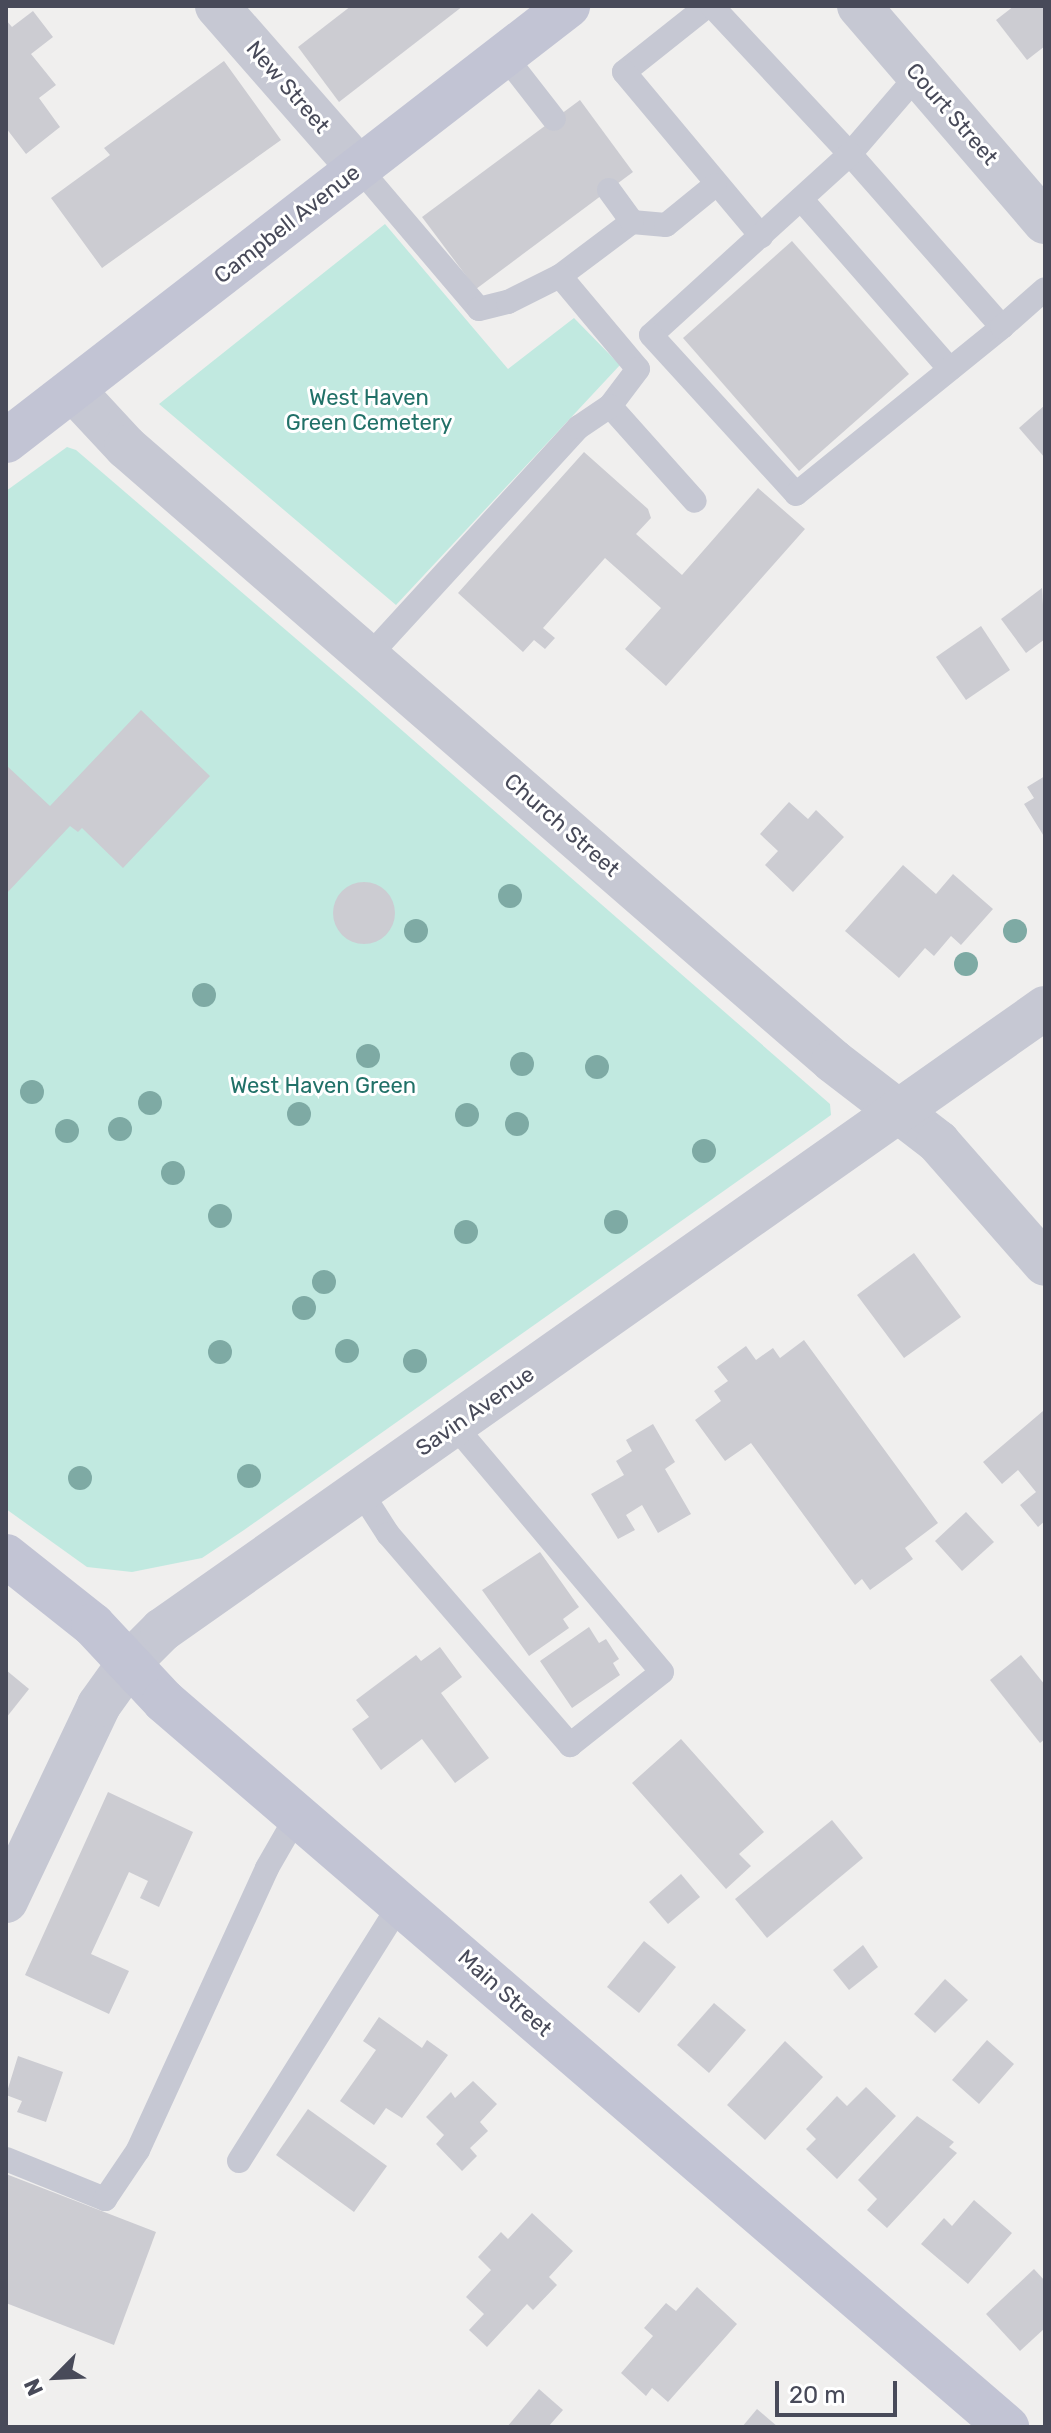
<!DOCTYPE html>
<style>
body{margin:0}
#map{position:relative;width:1051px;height:2433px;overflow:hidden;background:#f0efee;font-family:Rubik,sans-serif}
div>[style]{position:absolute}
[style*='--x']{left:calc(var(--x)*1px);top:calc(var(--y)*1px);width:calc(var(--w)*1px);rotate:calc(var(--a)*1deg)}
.green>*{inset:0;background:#c1e9e0}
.building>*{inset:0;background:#ccccd2}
.round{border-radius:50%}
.service>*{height:24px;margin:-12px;padding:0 12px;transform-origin:12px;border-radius:12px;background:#c6c8d3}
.minor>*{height:44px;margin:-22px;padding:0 22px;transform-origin:22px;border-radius:22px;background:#c6c8d3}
.secondary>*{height:44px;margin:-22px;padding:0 22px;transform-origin:22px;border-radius:22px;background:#c2c4d4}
.trees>*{width:24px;height:24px;margin:-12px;border-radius:50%;background:#7eaaa4}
span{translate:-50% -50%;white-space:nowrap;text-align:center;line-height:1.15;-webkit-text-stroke:6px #fff;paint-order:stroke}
.street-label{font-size:22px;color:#484a59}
.park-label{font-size:22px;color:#217168}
.frame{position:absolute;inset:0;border:8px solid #484a59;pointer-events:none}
.north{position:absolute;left:16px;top:2337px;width:80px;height:80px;-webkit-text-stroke:6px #fff;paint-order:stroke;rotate:246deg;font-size:22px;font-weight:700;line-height:32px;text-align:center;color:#484a59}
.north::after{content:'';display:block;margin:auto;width:28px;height:36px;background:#484a59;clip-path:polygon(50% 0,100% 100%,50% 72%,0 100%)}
.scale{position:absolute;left:775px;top:2381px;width:122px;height:36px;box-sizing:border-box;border:4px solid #484a59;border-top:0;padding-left:10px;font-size:24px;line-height:28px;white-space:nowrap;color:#484a59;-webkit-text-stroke:6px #fff;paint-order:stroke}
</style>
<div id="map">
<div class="green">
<div style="clip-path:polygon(385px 224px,508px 369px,574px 318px,620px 365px,396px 605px,159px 404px)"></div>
<div style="clip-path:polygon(67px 447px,76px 450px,357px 691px,830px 1104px,831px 1115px,810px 1130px,244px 1530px,202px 1558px,132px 1572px,87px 1567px,6px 1509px,6px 491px)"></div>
</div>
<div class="building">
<div style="clip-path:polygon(351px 6px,463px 6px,339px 102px,298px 47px)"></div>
<div style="clip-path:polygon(1014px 6px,1045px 6px,1045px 46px,1027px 60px,996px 20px)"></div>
<div style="clip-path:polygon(33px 11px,53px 37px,31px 54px,56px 85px,39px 98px,60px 127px,26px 154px,6px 128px,6px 20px,12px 27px)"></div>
<div style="clip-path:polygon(224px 61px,281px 140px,102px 268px,51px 198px,110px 155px,104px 148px)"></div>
<div style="clip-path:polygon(580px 100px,633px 172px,476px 289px,422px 217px)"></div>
<div style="clip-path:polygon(792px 241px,909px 374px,799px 471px,683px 338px)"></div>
<div style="clip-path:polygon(1045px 405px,1045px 458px,1019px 428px)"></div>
<div style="clip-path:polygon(584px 452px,648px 509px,651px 518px,636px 534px,682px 575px,758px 488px,805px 529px,666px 686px,625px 649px,661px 608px,605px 558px,543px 628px,555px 638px,545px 649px,534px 640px,523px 652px,458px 593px)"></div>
<div style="clip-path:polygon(1042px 588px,1045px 639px,1026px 653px,1001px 619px)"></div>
<div style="clip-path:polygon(981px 626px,1010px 670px,966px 700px,936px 657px)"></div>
<div style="clip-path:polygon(141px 710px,210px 776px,123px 868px,82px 828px,78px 832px,70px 826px,6px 894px,6px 765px,50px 806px)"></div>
<div style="clip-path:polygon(1045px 776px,1045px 838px,1024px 804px,1034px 798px,1027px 787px)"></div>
<div style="clip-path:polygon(789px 802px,808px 819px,816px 810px,844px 837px,793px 892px,765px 865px,778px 851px,760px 834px)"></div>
<div style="clip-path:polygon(903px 865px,936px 894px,953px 874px,993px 909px,961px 945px,951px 936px,934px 956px,925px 948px,899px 978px,845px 931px)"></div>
<div class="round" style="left:333px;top:882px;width:62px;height:62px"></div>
<div style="clip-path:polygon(914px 1253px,961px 1317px,904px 1358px,857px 1295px)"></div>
<div style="clip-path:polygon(804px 1340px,938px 1523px,905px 1548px,913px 1559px,870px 1590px,862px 1579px,855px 1585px,751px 1443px,725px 1461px,695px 1420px,721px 1401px,714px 1391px,728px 1381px,717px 1367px,746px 1346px,756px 1360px,773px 1348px,780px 1358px)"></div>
<div style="clip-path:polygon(1043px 1411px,1045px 1521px,1038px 1527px,1020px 1505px,1036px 1492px,1018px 1470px,1002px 1484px,983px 1462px)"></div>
<div style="clip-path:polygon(653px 1424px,675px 1462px,665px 1469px,691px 1514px,658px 1533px,642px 1505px,626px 1515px,635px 1530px,618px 1539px,591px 1494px,624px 1475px,616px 1461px,632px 1451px,626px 1440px)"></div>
<div style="clip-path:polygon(966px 1512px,994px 1542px,962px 1571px,935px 1541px)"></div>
<div style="clip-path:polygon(540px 1552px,579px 1607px,563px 1619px,569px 1628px,529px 1656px,482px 1590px)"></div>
<div style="clip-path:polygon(589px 1627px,599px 1643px,606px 1639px,619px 1659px,613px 1663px,620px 1675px,572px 1708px,540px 1661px)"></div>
<div style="clip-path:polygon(440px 1647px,462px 1677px,441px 1693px,489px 1758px,455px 1783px,422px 1739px,381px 1770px,352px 1729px,369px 1717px,356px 1700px,416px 1655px,421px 1661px)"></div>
<div style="clip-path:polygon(1021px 1655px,1045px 1685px,1045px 1739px,1040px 1743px,990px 1680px)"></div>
<div style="clip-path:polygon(6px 1670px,29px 1689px,6px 1718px)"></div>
<div style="clip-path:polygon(681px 1739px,764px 1832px,739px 1854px,751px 1866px,726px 1889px,632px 1783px)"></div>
<div style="clip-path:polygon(108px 1792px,193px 1832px,159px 1907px,140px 1898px,148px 1881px,129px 1872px,91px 1954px,129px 1971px,109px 2014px,25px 1975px)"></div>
<div style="clip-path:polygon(832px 1820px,863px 1858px,767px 1938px,735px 1899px)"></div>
<div style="clip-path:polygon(681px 1874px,700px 1897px,668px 1924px,649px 1902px)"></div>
<div style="clip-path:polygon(644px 1941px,676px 1967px,639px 2013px,607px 1987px)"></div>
<div style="clip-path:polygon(863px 1945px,878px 1967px,849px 1990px,833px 1970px)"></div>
<div style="clip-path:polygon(945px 1979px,968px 2000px,935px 2033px,914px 2014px)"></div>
<div style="clip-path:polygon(714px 2003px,746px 2030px,709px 2073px,677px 2045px)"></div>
<div style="clip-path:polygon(379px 2017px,422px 2048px,427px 2040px,448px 2055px,402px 2118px,386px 2108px,374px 2125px,340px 2101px,376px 2050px,363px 2041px)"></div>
<div style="clip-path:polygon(987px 2040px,1014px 2064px,979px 2104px,952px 2080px)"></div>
<div style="clip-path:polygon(785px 2041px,823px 2077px,765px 2140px,727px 2105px)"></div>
<div style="clip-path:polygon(18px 2056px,63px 2072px,46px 2122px,17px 2112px,22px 2101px,6px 2095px)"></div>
<div style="clip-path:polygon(473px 2081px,497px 2104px,480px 2122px,488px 2131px,470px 2148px,477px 2156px,462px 2171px,436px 2144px,444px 2135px,426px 2117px,451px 2092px,455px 2098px)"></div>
<div style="clip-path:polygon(866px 2087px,896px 2116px,837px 2179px,806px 2149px,816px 2139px,806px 2129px,837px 2096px,847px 2106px)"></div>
<div style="clip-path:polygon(308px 2109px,387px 2166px,354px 2212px,276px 2155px)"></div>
<div style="clip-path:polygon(917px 2116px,954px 2142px,949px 2147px,957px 2153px,887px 2228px,867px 2210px,877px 2199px,858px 2180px)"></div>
<div style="clip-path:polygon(6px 2174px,156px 2232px,114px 2345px,6px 2303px)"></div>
<div style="clip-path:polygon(974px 2200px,1012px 2233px,968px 2284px,921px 2244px,944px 2218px,952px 2226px)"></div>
<div style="clip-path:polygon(532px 2213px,573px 2251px,549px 2277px,557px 2285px,533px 2310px,527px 2304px,487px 2347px,469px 2330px,484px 2314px,466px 2297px,491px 2270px,478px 2257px,501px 2232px,508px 2239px)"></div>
<div style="clip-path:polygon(1034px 2269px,1045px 2281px,1045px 2328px,1020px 2351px,986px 2314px)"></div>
<div style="clip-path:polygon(697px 2287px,737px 2324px,668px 2402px,652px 2388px,646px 2396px,621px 2373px,653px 2336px,644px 2328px,666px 2303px,676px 2311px)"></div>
<div style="clip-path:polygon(539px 2389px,563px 2410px,548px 2427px,507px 2427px)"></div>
<div style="clip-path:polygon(757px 2409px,778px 2427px,742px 2427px)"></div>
</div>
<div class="service">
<div style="--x:707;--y:6;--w:106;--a:141.5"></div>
<div style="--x:624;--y:72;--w:214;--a:50.1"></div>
<div style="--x:712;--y:6;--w:202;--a:47"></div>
<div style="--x:850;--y:154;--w:104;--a:-49.3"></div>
<div style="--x:504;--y:55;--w:81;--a:52"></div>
<div style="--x:359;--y:168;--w:185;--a:49.6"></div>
<div style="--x:479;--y:309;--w:30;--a:-14"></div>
<div style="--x:508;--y:302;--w:58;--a:-26.6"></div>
<div style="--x:560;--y:276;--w:90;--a:-36.9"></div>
<div style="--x:632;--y:222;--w:34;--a:5"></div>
<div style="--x:666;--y:225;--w:63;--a:-39.2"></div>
<div style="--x:609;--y:190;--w:39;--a:54"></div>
<div style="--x:801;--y:199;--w:226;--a:48.8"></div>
<div style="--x:560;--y:276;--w:121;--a:50"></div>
<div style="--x:638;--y:369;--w:46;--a:127.1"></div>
<div style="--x:610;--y:406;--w:127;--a:48.2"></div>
<div style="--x:1002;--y:327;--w:230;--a:-131.3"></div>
<div style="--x:850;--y:154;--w:269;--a:137.7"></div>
<div style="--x:651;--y:335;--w:215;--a:47.6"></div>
<div style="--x:796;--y:494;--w:265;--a:-39"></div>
<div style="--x:1002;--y:327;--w:57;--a:-41.5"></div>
<div style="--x:368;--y:657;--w:312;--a:-47.5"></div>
<div style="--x:579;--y:427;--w:37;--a:-34"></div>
<div style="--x:361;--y:1492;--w:50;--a:57.3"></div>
<div style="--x:388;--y:1534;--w:279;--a:49.2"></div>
<div style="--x:570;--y:1745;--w:117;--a:-38.4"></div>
<div style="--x:662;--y:1672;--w:323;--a:-130.1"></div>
<div style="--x:6;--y:2159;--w:107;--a:22"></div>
<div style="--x:105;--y:2199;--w:59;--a:-56"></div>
<div style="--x:138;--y:2150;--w:310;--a:-65.4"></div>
<div style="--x:267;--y:1868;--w:62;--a:-60.1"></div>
<div style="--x:239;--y:2161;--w:307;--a:-57.9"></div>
</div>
<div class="minor">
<div style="--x:217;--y:6;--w:215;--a:48.8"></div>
<div style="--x:859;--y:6;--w:285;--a:49.3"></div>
<div style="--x:73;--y:390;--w:78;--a:47.1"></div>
<div style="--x:126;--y:447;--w:936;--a:40.97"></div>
<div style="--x:833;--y:1061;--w:133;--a:37.6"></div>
<div style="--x:938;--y:1142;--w:162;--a:48.7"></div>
<div style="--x:6;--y:1901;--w:217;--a:-64.6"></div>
<div style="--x:99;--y:1705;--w:52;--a:-54.5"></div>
<div style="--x:129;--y:1663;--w:47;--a:-45"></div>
<div style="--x:162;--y:1630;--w:1080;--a:-35.16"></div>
</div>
<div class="secondary">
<div style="--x:6;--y:441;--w:711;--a:-37.74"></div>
<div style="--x:6;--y:1556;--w:111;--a:38.4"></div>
<div style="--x:93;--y:1625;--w:104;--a:46.9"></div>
<div style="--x:164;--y:1701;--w:1113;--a:40.74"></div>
</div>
<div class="trees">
<div style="left:510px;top:896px"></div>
<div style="left:416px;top:931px"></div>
<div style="left:1015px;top:931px"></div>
<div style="left:966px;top:964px"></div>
<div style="left:204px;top:995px"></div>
<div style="left:368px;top:1056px"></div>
<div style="left:522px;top:1064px"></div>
<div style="left:597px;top:1067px"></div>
<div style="left:32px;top:1092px"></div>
<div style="left:150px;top:1103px"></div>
<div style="left:299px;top:1114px"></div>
<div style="left:467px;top:1115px"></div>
<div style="left:517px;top:1124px"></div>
<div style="left:120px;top:1129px"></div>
<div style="left:67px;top:1131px"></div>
<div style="left:704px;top:1151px"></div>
<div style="left:173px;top:1173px"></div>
<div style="left:220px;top:1216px"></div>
<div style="left:616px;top:1222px"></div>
<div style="left:466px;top:1232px"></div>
<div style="left:324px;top:1282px"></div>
<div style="left:304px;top:1308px"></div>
<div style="left:347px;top:1351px"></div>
<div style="left:220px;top:1352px"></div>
<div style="left:415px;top:1361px"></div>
<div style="left:249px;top:1476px"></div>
<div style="left:80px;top:1478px"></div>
</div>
<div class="street-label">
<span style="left:288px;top:87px;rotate:49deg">New Street</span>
<span style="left:952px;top:114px;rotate:49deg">Court Street</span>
<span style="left:287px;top:224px;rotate:-38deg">Campbell Avenue</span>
<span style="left:562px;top:825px;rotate:41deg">Church Street</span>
<span style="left:475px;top:1411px;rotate:-35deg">Savin Avenue</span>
<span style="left:505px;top:1993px;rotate:42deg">Main Street</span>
</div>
<div class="park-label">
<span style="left:369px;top:410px">West Haven<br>Green Cemetery</span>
<span style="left:323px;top:1086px">West Haven Green</span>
</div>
<div class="frame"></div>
<div class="north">N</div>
<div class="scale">20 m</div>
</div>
